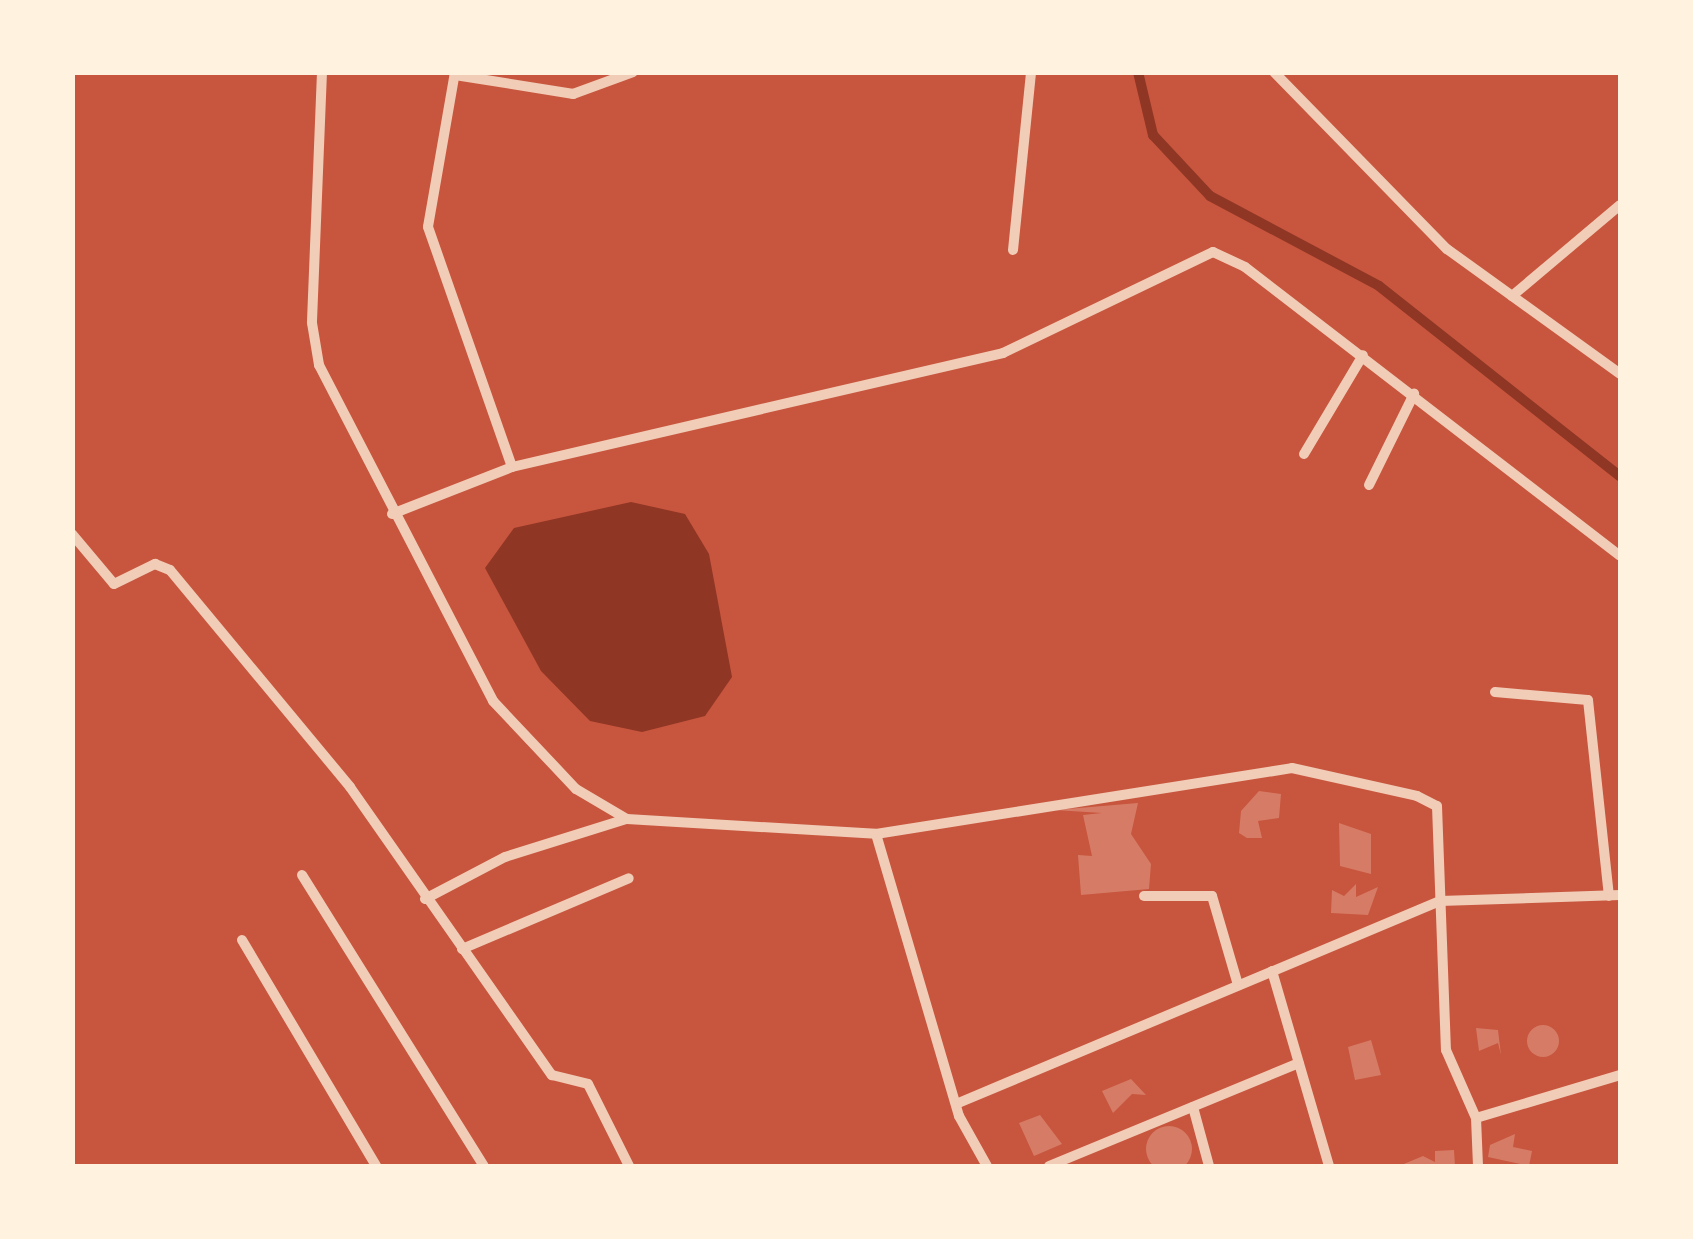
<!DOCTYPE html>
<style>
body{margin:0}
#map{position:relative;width:1693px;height:1239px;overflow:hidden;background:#c8553d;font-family:Manrope,sans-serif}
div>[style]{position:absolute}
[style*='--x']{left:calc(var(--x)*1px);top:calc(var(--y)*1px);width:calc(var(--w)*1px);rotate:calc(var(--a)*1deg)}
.water>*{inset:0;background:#8f3625}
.stream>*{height:10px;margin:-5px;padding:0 5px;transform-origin:5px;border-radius:5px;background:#8f3625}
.building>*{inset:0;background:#d67c66}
.round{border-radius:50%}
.minor>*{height:10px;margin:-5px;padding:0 5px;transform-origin:5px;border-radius:5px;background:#f1ccb7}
span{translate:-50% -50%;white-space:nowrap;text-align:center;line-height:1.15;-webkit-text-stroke:8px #fff3e0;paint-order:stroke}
.frame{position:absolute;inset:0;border:75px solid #fff3e0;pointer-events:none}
</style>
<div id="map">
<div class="water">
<div style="clip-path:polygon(631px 502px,685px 514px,709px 554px,732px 677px,705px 716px,642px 732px,590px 721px,541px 671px,485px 568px,514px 528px)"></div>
</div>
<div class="stream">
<div style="--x:1138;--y:72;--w:65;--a:76.6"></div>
<div style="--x:1153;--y:135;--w:83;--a:46.9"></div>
<div style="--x:1210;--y:196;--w:191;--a:28"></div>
<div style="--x:1379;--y:286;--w:307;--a:38.3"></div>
</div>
<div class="building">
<div style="clip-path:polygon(1259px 791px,1281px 794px,1279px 818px,1258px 821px,1262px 838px,1247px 838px,1239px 833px,1241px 811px)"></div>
<div style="clip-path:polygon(1138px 803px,1131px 834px,1151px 864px,1149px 889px,1081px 895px,1078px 855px,1092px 856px,1083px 815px,1102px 813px,1055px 810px)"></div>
<div style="clip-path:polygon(1339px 823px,1371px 834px,1371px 874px,1340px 866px)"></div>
<div style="clip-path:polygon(1356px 884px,1356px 897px,1378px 887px,1368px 915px,1331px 913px,1332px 890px,1344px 896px)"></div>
<div class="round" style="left:1527px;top:1025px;width:32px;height:32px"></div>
<div style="clip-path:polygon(1476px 1028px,1498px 1030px,1501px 1055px,1498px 1043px,1479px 1051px)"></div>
<div style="clip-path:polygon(1371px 1040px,1381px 1075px,1355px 1080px,1348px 1047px)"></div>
<div style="clip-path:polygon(1131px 1079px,1146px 1095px,1132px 1094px,1113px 1113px,1102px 1091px)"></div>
<div style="clip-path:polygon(1040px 1115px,1062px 1144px,1034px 1156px,1019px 1123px)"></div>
<div class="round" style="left:1146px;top:1126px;width:46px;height:46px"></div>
<div style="clip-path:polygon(1515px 1134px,1513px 1147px,1532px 1151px,1529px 1166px,1488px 1157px,1490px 1145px)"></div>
<div style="clip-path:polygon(1454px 1150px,1455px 1166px,1399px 1166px,1423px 1156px,1435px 1162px,1435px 1151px)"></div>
</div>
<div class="minor">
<div style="--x:322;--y:72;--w:251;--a:92.3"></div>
<div style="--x:312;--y:323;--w:43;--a:80.5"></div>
<div style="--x:319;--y:365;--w:378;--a:62.6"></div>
<div style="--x:493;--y:701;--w:121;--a:46.7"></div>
<div style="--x:576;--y:789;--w:59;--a:30.5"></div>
<div style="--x:627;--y:819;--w:249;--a:3.4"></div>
<div style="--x:876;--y:834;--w:421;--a:-9"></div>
<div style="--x:1292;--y:768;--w:128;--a:12.6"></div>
<div style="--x:1417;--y:796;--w:22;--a:27"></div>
<div style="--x:1437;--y:806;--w:244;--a:87.9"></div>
<div style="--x:1446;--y:1050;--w:74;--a:66.2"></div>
<div style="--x:1476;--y:1118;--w:48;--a:87.6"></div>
<div style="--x:455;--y:72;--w:157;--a:99.9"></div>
<div style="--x:428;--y:227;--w:254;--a:70.7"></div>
<div style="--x:1274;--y:72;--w:248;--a:45.7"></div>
<div style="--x:1447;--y:249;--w:213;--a:35.8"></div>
<div style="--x:455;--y:75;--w:120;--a:9.1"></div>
<div style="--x:573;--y:94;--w:64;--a:-20.1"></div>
<div style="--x:1013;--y:250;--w:179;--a:-84.2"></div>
<div style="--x:1512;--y:296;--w:141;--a:-40.1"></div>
<div style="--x:1304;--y:454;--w:115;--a:-59.2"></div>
<div style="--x:1369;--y:485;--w:102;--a:-63.7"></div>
<div style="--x:392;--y:514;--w:129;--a:-21.4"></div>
<div style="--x:512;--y:467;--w:504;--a:-13.07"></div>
<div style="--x:1003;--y:353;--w:233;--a:-25.7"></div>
<div style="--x:1213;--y:252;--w:35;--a:25"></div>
<div style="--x:1245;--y:267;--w:473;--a:37.6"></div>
<div style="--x:72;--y:534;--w:65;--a:50"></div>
<div style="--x:114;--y:584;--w:46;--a:-26"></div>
<div style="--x:155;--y:564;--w:16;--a:22"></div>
<div style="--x:170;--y:570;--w:282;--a:50.3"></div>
<div style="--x:350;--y:787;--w:352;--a:55"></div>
<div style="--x:552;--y:1075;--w:37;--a:14"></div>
<div style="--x:588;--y:1084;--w:92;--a:63.4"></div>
<div style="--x:1495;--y:692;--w:93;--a:4.9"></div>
<div style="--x:1588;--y:700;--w:197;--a:83.9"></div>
<div style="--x:876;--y:834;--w:294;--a:73.6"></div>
<div style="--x:959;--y:1116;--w:57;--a:60.8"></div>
<div style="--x:302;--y:875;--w:343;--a:58"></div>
<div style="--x:1144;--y:896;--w:68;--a:0"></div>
<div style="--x:1212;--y:896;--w:93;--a:73.7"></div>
<div style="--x:425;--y:899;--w:90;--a:-27.7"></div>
<div style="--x:505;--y:857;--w:127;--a:-17.4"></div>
<div style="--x:242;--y:940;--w:263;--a:59.3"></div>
<div style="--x:462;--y:949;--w:181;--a:-23"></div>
<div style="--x:1272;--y:971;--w:203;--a:73.7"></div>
<div style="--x:956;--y:1104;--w:525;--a:-22.75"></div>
<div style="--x:1440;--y:901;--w:180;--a:-1.9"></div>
<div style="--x:1193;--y:1107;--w:61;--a:74.8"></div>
<div style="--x:1476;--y:1118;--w:150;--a:-16.6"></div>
<div style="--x:1049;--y:1166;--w:270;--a:-22.4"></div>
</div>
<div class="frame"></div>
</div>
